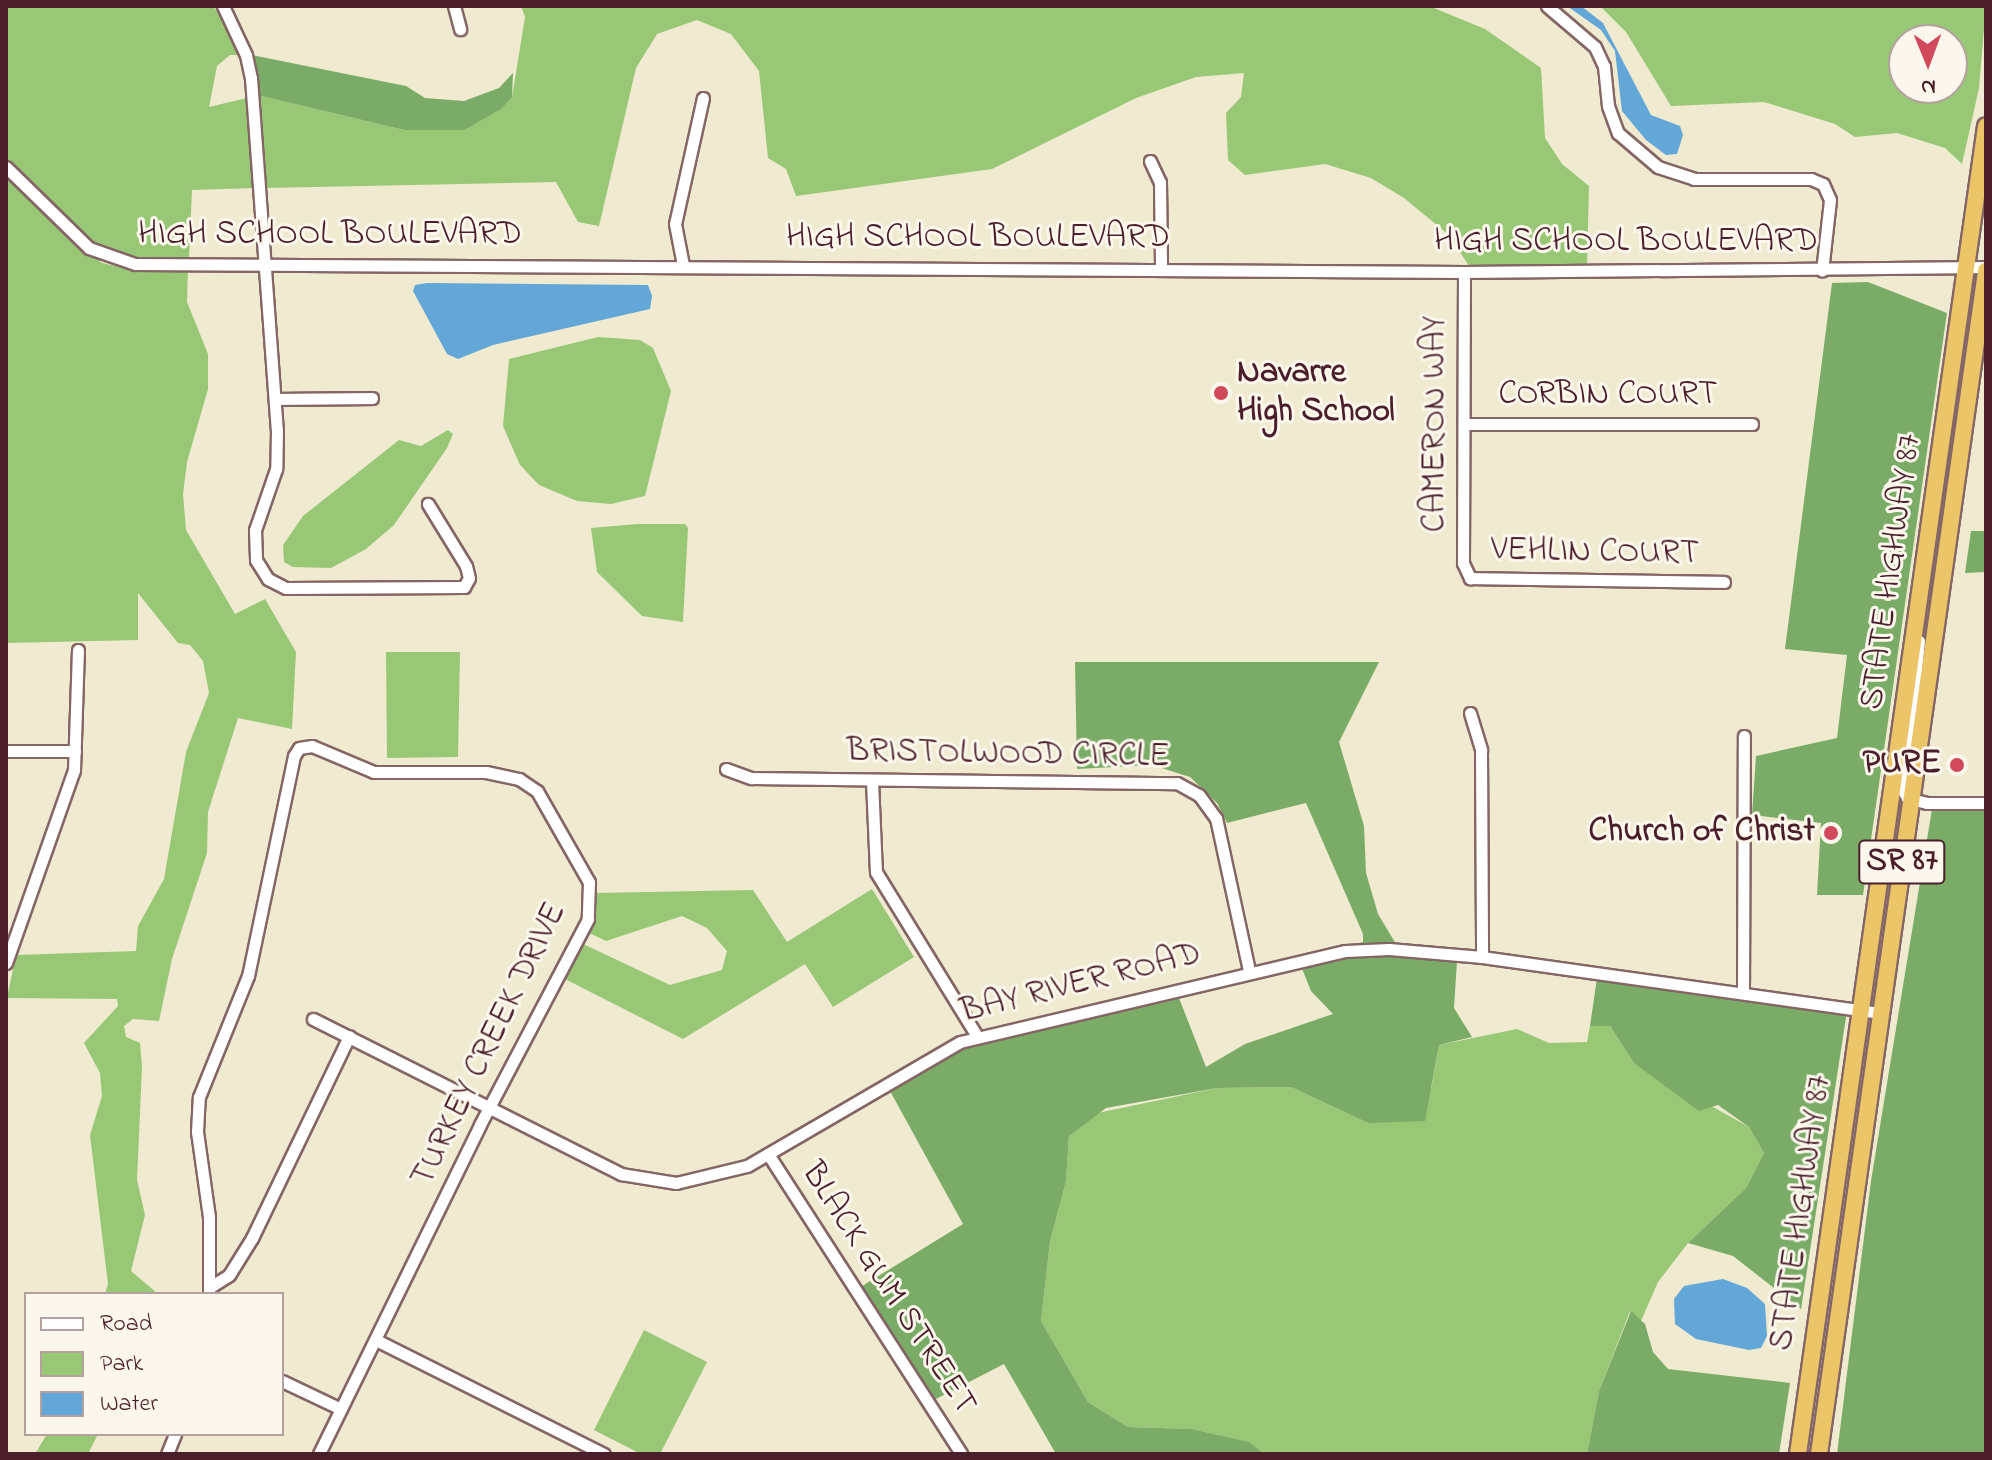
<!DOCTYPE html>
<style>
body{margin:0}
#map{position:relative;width:1992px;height:1460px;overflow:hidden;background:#f0ead1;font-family:"Indie Flower",sans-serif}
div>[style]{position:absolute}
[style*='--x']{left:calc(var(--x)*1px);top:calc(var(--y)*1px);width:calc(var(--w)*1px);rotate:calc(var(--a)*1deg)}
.green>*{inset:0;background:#98c776}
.forest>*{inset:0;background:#7aac67}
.water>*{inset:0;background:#62a7d7}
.roads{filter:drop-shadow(2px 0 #846665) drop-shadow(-2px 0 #846665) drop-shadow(0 2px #846665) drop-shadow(0 -2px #846665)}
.minor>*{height:11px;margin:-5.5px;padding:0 5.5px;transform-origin:5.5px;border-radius:5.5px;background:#fff}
.highway>*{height:16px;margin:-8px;padding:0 8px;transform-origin:8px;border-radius:8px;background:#edc569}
.dots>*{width:22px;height:22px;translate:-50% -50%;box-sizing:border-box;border:4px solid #fbf7ec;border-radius:50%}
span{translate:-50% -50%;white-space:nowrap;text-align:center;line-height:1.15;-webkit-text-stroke:6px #fbf7ec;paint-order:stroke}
.shield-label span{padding:2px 6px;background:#fbf7ec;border:2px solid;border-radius:6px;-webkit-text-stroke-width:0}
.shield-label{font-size:32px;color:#4a1f2b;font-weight:700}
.street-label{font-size:34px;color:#4a1f2b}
.poi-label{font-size:34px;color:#4a1f2b;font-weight:700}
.left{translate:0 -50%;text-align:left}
.right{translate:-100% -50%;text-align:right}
.frame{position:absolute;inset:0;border:8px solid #4a1f2b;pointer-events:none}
.legend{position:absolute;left:24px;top:1292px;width:260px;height:144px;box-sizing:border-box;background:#fbf7ec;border:2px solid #b4a19f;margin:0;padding:10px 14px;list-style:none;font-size:24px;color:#4a1f2b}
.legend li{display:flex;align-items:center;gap:16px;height:40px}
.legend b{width:40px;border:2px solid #b4a19f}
.north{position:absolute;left:1888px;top:24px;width:80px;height:80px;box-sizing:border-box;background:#fbf7ec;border:2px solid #b4a19f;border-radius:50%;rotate:179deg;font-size:22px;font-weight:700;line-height:32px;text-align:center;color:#4a1f2b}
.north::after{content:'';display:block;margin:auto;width:28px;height:36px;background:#d1495b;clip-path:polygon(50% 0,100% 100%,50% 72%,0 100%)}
</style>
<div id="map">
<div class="green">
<div style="clip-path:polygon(6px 6px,214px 6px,241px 55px,230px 55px,217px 66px,209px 107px,247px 98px,255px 188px,192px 190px,189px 258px,132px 258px,92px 244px,6px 160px)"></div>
<div style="clip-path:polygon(521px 6px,1429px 6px,1485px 29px,1541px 68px,1545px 138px,1562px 164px,1589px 186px,1587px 266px,1469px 266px,1449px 235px,1404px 198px,1371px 178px,1325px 164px,1245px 175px,1228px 160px,1226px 113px,1241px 97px,1244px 73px,1196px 77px,1136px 98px,992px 169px,796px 196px,786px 169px,768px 158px,759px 71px,731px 34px,697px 20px,657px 34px,636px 68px,599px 226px,578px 222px,556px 182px,264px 188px,257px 95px,404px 130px,512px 97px,525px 17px)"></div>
<div style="clip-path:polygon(evenodd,1600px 6px,1986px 6px,1979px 88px,1962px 164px,1945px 148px,1897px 133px,1855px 137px,1835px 124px,1764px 102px,1671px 106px,1626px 32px,1600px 6px,1904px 40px,1952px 40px,1952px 88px,1904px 88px,1904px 40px)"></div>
<div style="clip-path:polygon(6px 175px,102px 263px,134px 270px,188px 269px,187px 302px,208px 354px,208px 389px,187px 462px,183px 494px,186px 530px,235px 614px,265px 599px,296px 652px,292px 729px,238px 718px,208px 812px,207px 853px,172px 959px,159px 1021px,133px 1019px,124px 1026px,126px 1037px,140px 1043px,142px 1067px,137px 1180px,145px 1215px,131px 1271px,158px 1294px,105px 1294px,108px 1284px,90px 1135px,102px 1096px,100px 1073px,84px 1043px,118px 1006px,117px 999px,7px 998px,16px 955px,136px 951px,138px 926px,164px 879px,186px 752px,209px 693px,203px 661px,190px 645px,178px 643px,138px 593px,138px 640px,6px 643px)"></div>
<div style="clip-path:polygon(598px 337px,640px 340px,653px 348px,671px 391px,645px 496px,611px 504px,577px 501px,539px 485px,520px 465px,503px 426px,509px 359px)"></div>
<div style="clip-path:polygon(448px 430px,453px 434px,447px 448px,394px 525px,366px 549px,331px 568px,293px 567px,284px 562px,283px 545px,303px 516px,399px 440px,421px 446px)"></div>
<div style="clip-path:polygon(638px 524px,685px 524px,688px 528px,683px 622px,642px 616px,597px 572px,591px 528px)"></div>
<div style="clip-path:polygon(386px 652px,460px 652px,458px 757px,387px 758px)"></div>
<div style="clip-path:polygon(872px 889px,914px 957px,833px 1007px,805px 964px,683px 1039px,563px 978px,581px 943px,670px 985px,722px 970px,727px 951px,707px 928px,682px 916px,606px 941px,587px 932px,596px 893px,753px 890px,787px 942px)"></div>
<div style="clip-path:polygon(1590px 1026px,1610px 1026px,1634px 1063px,1749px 1127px,1764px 1153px,1746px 1188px,1688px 1243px,1658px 1282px,1641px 1321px,1630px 1311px,1599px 1391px,1587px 1454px,1264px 1454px,1248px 1442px,1192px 1429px,1128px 1427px,1088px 1402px,1041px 1321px,1050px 1242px,1066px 1181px,1069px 1136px,1093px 1114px,1217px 1088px,1291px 1087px,1368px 1123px,1431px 1090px,1439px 1045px,1517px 1029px,1549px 1043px,1587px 1042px)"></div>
<div style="clip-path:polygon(644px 1330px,707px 1362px,660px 1454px,641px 1454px,594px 1430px)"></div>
<div style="clip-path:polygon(47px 1434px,98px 1434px,88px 1454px,35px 1454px)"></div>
</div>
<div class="forest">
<div style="clip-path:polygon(251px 55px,406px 86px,425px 98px,464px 101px,499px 88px,513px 73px,512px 97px,501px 109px,464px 130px,404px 130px,257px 95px)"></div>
<div style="clip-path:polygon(1868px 282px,1947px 313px,1863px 895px,1817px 895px,1821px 823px,1752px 815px,1756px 756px,1837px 738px,1847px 655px,1785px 649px,1832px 283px)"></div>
<div style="clip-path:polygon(1971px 531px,1986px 531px,1986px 572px,1965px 573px)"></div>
<div style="clip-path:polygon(1075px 662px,1379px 662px,1339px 742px,1364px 826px,1366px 873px,1378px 914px,1396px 944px,1350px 945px,1363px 942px,1363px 934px,1306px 803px,1227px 823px,1217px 803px,1190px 777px,1152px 765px,1077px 769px)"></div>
<div style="clip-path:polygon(1932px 809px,1986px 809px,1986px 1454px,1837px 1454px,1871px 1181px)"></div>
<div style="clip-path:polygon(1368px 954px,1457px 961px,1454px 1008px,1472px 1037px,1439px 1045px,1425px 1121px,1368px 1123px,1291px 1087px,1217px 1088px,1106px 1108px,1069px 1136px,1066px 1181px,1050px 1242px,1041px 1321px,1088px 1402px,1128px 1427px,1192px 1429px,1249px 1442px,1264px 1454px,1056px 1454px,1004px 1364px,934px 1400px,859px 1288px,963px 1224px,890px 1091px,962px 1047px,1177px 993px,1206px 1067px,1245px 1044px,1333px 1014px,1311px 991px,1301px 966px)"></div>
<div style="clip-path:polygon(1597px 978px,1847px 1011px,1801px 1309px,1733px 1256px,1688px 1243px,1746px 1188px,1764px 1153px,1749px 1127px,1718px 1105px,1699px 1111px,1634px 1063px,1610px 1026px,1590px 1026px)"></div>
<div style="clip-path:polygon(1631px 1311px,1645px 1324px,1653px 1352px,1668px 1369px,1790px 1383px,1779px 1454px,1587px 1454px,1599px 1391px)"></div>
</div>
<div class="water">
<div style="clip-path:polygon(1567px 6px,1581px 6px,1603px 23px,1651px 115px,1680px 126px,1683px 135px,1677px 154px,1666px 155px,1646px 140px,1622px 111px,1615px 51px,1601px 30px)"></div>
<div style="clip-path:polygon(427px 283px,648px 285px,652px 296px,650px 309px,493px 345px,458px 359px,447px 354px,413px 291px,415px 285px)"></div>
<div style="clip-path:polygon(1723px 1279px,1747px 1288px,1765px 1304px,1767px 1336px,1761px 1348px,1749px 1350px,1696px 1339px,1675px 1324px,1674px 1299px,1684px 1286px)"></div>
</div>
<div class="roads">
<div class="minor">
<div style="--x:223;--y:6;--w:54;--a:64.9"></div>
<div style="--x:246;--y:55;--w:24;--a:78"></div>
<div style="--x:251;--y:78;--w:353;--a:85.8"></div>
<div style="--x:277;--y:430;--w:39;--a:91"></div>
<div style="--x:276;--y:469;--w:65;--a:109"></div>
<div style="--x:255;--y:530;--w:30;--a:88"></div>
<div style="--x:256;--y:560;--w:22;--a:58"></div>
<div style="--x:268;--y:579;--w:20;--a:27"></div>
<div style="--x:286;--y:588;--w:178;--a:-0.3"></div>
<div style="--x:464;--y:587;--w:10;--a:-61"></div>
<div style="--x:469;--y:578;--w:12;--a:-104"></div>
<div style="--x:466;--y:566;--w:73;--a:-121.5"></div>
<div style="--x:454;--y:6;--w:24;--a:75"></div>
<div style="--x:1547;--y:6;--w:63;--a:40.5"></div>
<div style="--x:1595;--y:47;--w:21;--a:65"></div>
<div style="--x:1604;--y:66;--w:40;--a:84.3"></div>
<div style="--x:1608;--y:106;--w:29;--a:70"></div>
<div style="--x:1618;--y:133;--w:52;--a:40.4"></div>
<div style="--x:1658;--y:167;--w:38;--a:18"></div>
<div style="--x:1694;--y:179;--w:117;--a:0"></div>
<div style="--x:1811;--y:179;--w:13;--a:23"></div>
<div style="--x:1823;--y:184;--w:17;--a:66"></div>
<div style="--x:1830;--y:200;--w:71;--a:96.4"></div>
<div style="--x:1150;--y:161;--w:23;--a:65"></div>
<div style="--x:1160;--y:182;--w:86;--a:89.3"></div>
<div style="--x:6;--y:167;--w:116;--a:44.3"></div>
<div style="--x:89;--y:248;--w:49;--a:19.2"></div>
<div style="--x:135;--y:264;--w:1329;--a:0.34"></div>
<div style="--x:1464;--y:272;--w:522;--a:-0.55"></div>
<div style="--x:683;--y:265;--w:42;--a:-101"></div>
<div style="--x:675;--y:224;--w:129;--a:-77.5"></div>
<div style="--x:1464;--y:272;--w:291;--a:90.2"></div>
<div style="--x:1463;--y:563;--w:17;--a:65"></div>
<div style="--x:1470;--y:578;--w:254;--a:0.9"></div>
<div style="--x:275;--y:399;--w:97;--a:-0.6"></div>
<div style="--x:1464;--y:424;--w:288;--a:0"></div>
<div style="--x:1919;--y:641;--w:152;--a:95.7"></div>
<div style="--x:1904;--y:792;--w:7;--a:63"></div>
<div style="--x:1907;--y:798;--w:21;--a:14"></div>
<div style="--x:1927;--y:803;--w:59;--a:0"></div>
<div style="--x:1470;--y:713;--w:39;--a:73"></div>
<div style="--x:1481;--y:750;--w:207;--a:89.7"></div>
<div style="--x:6;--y:751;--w:69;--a:0"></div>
<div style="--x:726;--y:769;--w:27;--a:20"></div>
<div style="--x:751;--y:778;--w:426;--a:0.7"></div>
<div style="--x:1177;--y:783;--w:25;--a:29"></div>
<div style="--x:1199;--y:795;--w:29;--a:54"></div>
<div style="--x:1216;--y:818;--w:157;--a:77.8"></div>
<div style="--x:872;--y:781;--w:91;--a:87.5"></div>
<div style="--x:876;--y:872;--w:193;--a:58.4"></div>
<div style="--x:6;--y:963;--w:205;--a:-70.6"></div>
<div style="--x:74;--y:770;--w:120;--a:-88.1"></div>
<div style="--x:1743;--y:992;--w:256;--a:-89.8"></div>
<div style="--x:313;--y:1019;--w:345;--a:26.7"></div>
<div style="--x:621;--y:1174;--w:56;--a:9.3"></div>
<div style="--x:676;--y:1183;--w:73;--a:-13.5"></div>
<div style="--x:747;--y:1166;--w:246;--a:-30.2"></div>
<div style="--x:960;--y:1042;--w:396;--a:-13.3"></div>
<div style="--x:1345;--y:951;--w:44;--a:-2.6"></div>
<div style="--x:1389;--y:949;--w:93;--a:4.9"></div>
<div style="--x:1482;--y:957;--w:403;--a:8"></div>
<div style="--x:768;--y:1154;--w:357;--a:57.2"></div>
<div style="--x:210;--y:1287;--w:22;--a:-32"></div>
<div style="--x:229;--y:1275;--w:44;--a:-58.1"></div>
<div style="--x:252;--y:1238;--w:224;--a:-64.3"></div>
<div style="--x:209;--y:1294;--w:77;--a:-90"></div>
<div style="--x:209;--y:1217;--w:86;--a:-98"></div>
<div style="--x:197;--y:1132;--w:35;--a:-87"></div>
<div style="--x:199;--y:1097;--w:131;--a:-68"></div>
<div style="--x:248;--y:976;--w:225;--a:-78.2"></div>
<div style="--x:294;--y:756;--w:9;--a:-58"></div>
<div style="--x:299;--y:748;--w:13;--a:-9"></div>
<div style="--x:312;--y:746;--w:67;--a:22.8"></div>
<div style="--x:374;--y:772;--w:112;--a:0"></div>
<div style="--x:486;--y:772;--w:34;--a:12"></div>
<div style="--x:519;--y:779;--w:22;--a:34"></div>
<div style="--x:537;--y:791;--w:105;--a:60.3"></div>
<div style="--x:589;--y:882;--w:37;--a:92"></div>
<div style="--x:588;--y:919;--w:233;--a:117.7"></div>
<div style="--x:480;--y:1125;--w:366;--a:116.1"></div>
<div style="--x:376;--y:1340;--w:255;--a:26.6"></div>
<div style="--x:282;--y:1381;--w:65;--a:25.4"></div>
<div style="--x:167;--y:1454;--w:22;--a:-68"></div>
</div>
<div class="highway">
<div style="--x:1798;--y:1454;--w:1341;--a:-81.94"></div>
<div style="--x:1819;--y:1454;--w:1195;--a:-81.96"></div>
</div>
</div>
<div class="dots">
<div style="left:1221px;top:393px;background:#d1495b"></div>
<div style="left:1957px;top:765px;background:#d1495b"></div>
<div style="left:1831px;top:833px;background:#d1495b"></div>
</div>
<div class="shield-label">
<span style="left:1902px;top:862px">SR 87</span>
</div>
<div class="street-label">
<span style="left:330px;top:236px">HIGH SCHOOL BOULEVARD</span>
<span style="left:978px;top:239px">HIGH SCHOOL BOULEVARD</span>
<span style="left:1626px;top:243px">HIGH SCHOOL BOULEVARD</span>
<span style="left:1608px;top:396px">CORBIN COURT</span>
<span style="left:1436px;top:424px;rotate:-90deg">CAMERON WAY</span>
<span style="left:1595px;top:553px;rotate:1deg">VEHLIN COURT</span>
<span style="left:1892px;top:572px;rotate:-82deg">STATE HIGHWAY 87</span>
<span style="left:1008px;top:755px;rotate:1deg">BRISTOLWOOD CIRCLE</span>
<span style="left:1081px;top:984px;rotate:-14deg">BAY RIVER ROAD</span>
<span style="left:490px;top:1045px;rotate:-64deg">TURKEY CREEK DRIVE</span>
<span style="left:1802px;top:1213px;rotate:-82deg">STATE HIGHWAY 87</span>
<span style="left:888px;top:1289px;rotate:57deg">BLACK GUM STREET</span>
</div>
<div class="poi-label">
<span class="left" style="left:1237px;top:393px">Navarre<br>High School</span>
<span class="right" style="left:1941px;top:765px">PURE</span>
<span class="right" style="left:1815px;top:833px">Church of Christ</span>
</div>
<div class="frame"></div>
<ul class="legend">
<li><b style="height:10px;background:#fff"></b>Road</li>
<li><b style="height:22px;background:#98c776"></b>Park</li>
<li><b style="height:22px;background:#62a7d7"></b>Water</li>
</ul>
<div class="north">N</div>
</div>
